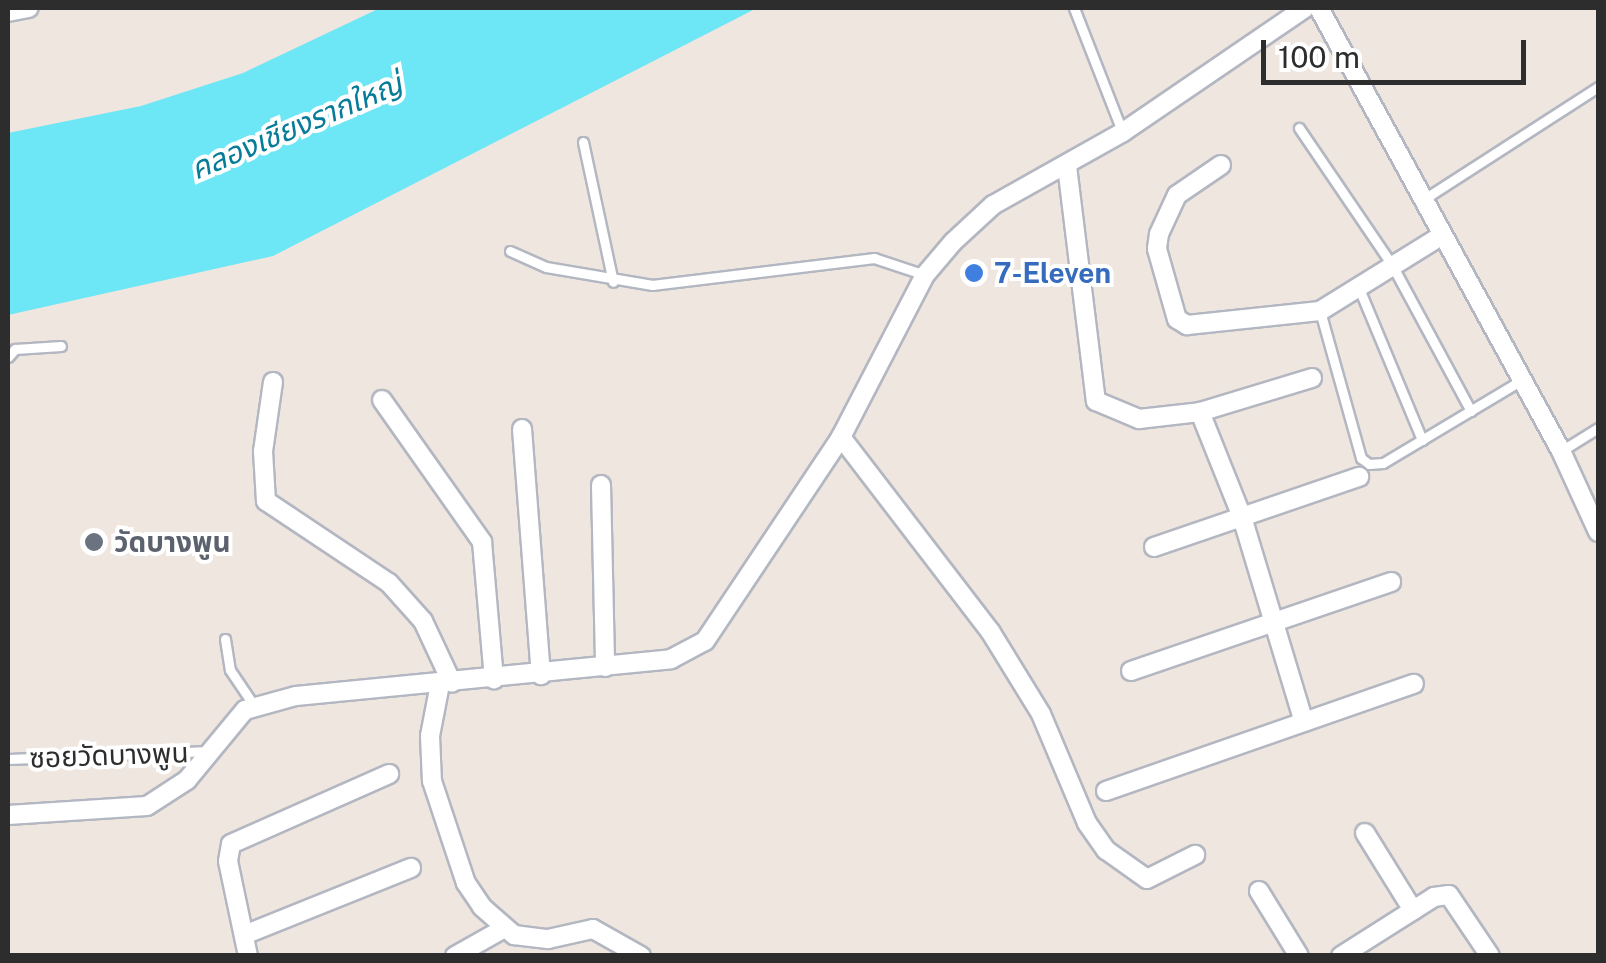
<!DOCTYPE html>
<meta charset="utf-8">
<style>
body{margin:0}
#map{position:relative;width:1606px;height:963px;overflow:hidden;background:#efe6df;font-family:"Public Sans","Noto Sans Thai",sans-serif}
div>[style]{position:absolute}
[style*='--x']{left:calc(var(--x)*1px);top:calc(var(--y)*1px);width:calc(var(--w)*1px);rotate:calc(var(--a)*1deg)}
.water>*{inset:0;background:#6de6f6}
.roads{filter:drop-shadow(2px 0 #b3b7c1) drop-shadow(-2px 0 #b3b7c1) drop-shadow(0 2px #b3b7c1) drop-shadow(0 -2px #b3b7c1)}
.lane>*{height:9px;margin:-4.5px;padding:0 4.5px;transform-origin:4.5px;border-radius:4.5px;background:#fff}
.street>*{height:18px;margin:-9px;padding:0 9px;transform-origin:9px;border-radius:9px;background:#fff}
.dots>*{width:28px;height:28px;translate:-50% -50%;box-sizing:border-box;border:5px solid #fff;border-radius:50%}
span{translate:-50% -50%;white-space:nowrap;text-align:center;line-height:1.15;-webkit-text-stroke:8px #fff;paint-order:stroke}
.shop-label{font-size:28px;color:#366cbe;font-weight:700}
.left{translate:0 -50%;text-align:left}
.worship-label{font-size:28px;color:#5b616d;font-weight:700}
.street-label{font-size:28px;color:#2d2d2d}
.water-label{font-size:30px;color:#077c99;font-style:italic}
.frame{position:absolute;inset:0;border:10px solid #2d2d2d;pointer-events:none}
.scale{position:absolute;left:1261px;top:40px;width:265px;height:45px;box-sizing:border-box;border:5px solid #2d2d2d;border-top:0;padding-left:12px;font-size:30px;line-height:35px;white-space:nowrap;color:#2d2d2d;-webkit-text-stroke:8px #fff;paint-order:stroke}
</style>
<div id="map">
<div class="water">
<div style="clip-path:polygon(380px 8px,757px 8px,273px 256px,8px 315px,8px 133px,141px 106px,243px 73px)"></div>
</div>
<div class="roads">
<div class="lane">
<div style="--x:1074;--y:8;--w:132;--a:68.7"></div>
<div style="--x:1299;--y:128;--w:166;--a:55.8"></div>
<div style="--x:1392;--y:265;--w:166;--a:61.6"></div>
<div style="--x:583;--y:142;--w:143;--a:77.9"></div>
<div style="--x:1424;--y:199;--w:207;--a:-32.8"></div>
<div style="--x:510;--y:251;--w:39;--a:24"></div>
<div style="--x:546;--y:267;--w:108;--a:9.6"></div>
<div style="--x:652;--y:285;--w:224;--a:-6.9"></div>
<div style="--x:874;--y:258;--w:54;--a:18.4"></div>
<div style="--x:1358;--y:286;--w:167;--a:67.4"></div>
<div style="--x:1320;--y:311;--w:153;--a:74.4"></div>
<div style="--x:1361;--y:458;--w:10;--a:37"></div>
<div style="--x:1369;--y:464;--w:14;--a:-4"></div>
<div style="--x:1383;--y:463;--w:160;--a:-30.9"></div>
<div style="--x:8;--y:357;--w:11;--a:-49"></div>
<div style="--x:15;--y:349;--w:46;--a:-3.7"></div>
<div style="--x:1561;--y:451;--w:44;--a:-31.9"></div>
<div style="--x:225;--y:639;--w:31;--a:81"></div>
<div style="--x:230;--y:670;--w:45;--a:56"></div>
<div style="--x:8;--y:759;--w:202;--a:-2.3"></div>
</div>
<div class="street">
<div style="--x:1319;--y:8;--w:505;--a:61.35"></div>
<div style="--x:1561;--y:451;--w:89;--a:65.4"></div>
<div style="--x:8;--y:12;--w:21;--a:-11"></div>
<div style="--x:1221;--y:165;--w:53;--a:145.7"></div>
<div style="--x:1177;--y:195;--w:43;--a:114.8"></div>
<div style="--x:1159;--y:234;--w:15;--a:98"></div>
<div style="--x:1157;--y:249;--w:73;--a:74.1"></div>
<div style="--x:1177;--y:319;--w:12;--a:31"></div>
<div style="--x:1187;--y:325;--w:134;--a:-6"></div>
<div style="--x:1320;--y:311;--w:142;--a:-31.8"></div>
<div style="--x:1067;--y:166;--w:237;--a:83"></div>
<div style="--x:1096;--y:401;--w:47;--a:22.7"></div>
<div style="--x:1139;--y:419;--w:61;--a:-6.5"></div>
<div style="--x:1200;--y:412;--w:117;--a:-16.9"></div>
<div style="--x:273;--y:382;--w:70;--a:98.2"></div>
<div style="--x:263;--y:451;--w:50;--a:86.6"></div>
<div style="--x:266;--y:501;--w:148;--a:33.7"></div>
<div style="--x:389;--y:583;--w:51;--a:48.2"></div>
<div style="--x:423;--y:621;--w:68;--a:64.9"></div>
<div style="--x:382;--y:400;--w:174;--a:54.8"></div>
<div style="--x:482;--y:542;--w:138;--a:85"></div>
<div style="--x:1200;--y:412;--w:113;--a:68.2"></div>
<div style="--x:1242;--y:517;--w:214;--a:73.2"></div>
<div style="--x:522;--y:429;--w:247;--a:85.6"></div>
<div style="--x:841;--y:437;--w:245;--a:52.5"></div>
<div style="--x:990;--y:631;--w:97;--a:58.4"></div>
<div style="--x:1041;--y:714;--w:118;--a:67.1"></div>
<div style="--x:1087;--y:823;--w:33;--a:55"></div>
<div style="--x:1106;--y:850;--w:50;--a:35.3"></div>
<div style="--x:1147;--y:879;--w:54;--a:-26.6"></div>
<div style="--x:601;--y:485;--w:182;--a:88.7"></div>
<div style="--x:1154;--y:547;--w:217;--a:-18.9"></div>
<div style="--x:1131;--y:671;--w:275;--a:-18.9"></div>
<div style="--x:440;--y:684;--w:53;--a:100.9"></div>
<div style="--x:430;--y:736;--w:45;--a:87.5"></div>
<div style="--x:432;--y:781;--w:108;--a:71.6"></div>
<div style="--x:466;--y:883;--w:29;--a:56"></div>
<div style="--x:482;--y:907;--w:43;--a:41.2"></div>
<div style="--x:514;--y:935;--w:34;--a:7"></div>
<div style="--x:548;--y:939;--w:46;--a:-12.5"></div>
<div style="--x:593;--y:929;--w:55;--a:29.4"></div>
<div style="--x:1106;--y:791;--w:326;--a:-19.2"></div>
<div style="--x:8;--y:815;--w:139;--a:-3.7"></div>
<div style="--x:147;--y:806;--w:48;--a:-33"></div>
<div style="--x:187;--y:780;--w:91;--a:-50.4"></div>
<div style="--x:245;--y:710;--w:53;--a:-15.4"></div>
<div style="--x:296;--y:696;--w:377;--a:-5.6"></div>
<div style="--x:671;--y:659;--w:38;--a:-28"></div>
<div style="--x:705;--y:641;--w:245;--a:-56.3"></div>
<div style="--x:841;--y:437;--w:182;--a:-62.6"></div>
<div style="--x:925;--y:275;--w:43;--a:-49.7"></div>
<div style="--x:953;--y:242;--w:54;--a:-42.8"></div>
<div style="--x:993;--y:205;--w:149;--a:-29.3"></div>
<div style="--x:1123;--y:132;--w:220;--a:-34.3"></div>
<div style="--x:1365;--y:833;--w:91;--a:58.1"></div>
<div style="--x:1259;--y:891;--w:76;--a:58.4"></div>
<div style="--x:244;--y:935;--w:180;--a:-21.9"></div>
<div style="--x:248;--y:956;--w:97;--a:-101.9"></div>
<div style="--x:228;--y:861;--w:17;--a:-80"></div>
<div style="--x:231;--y:844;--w:173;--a:-23.9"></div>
<div style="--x:455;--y:956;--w:55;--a:-29.4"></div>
<div style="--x:1341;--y:956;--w:110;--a:-32.4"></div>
<div style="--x:1434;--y:897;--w:15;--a:-8"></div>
<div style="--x:1449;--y:895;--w:73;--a:56.1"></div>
</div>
</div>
<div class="dots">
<div style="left:974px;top:273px;background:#3f7fe0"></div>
<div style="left:94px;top:542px;background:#6b7280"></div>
</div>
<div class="shop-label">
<span class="left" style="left:994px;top:273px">7-Eleven</span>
</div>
<div class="worship-label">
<span class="left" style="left:114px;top:542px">วัดบางพูน</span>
</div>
<div class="street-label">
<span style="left:109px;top:755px;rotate:-2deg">ซอยวัดบางพูน</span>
</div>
<div class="water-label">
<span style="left:296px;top:126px;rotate:-23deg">คลองเชียงรากใหญ่</span>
</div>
<div class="frame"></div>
<div class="scale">100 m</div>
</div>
